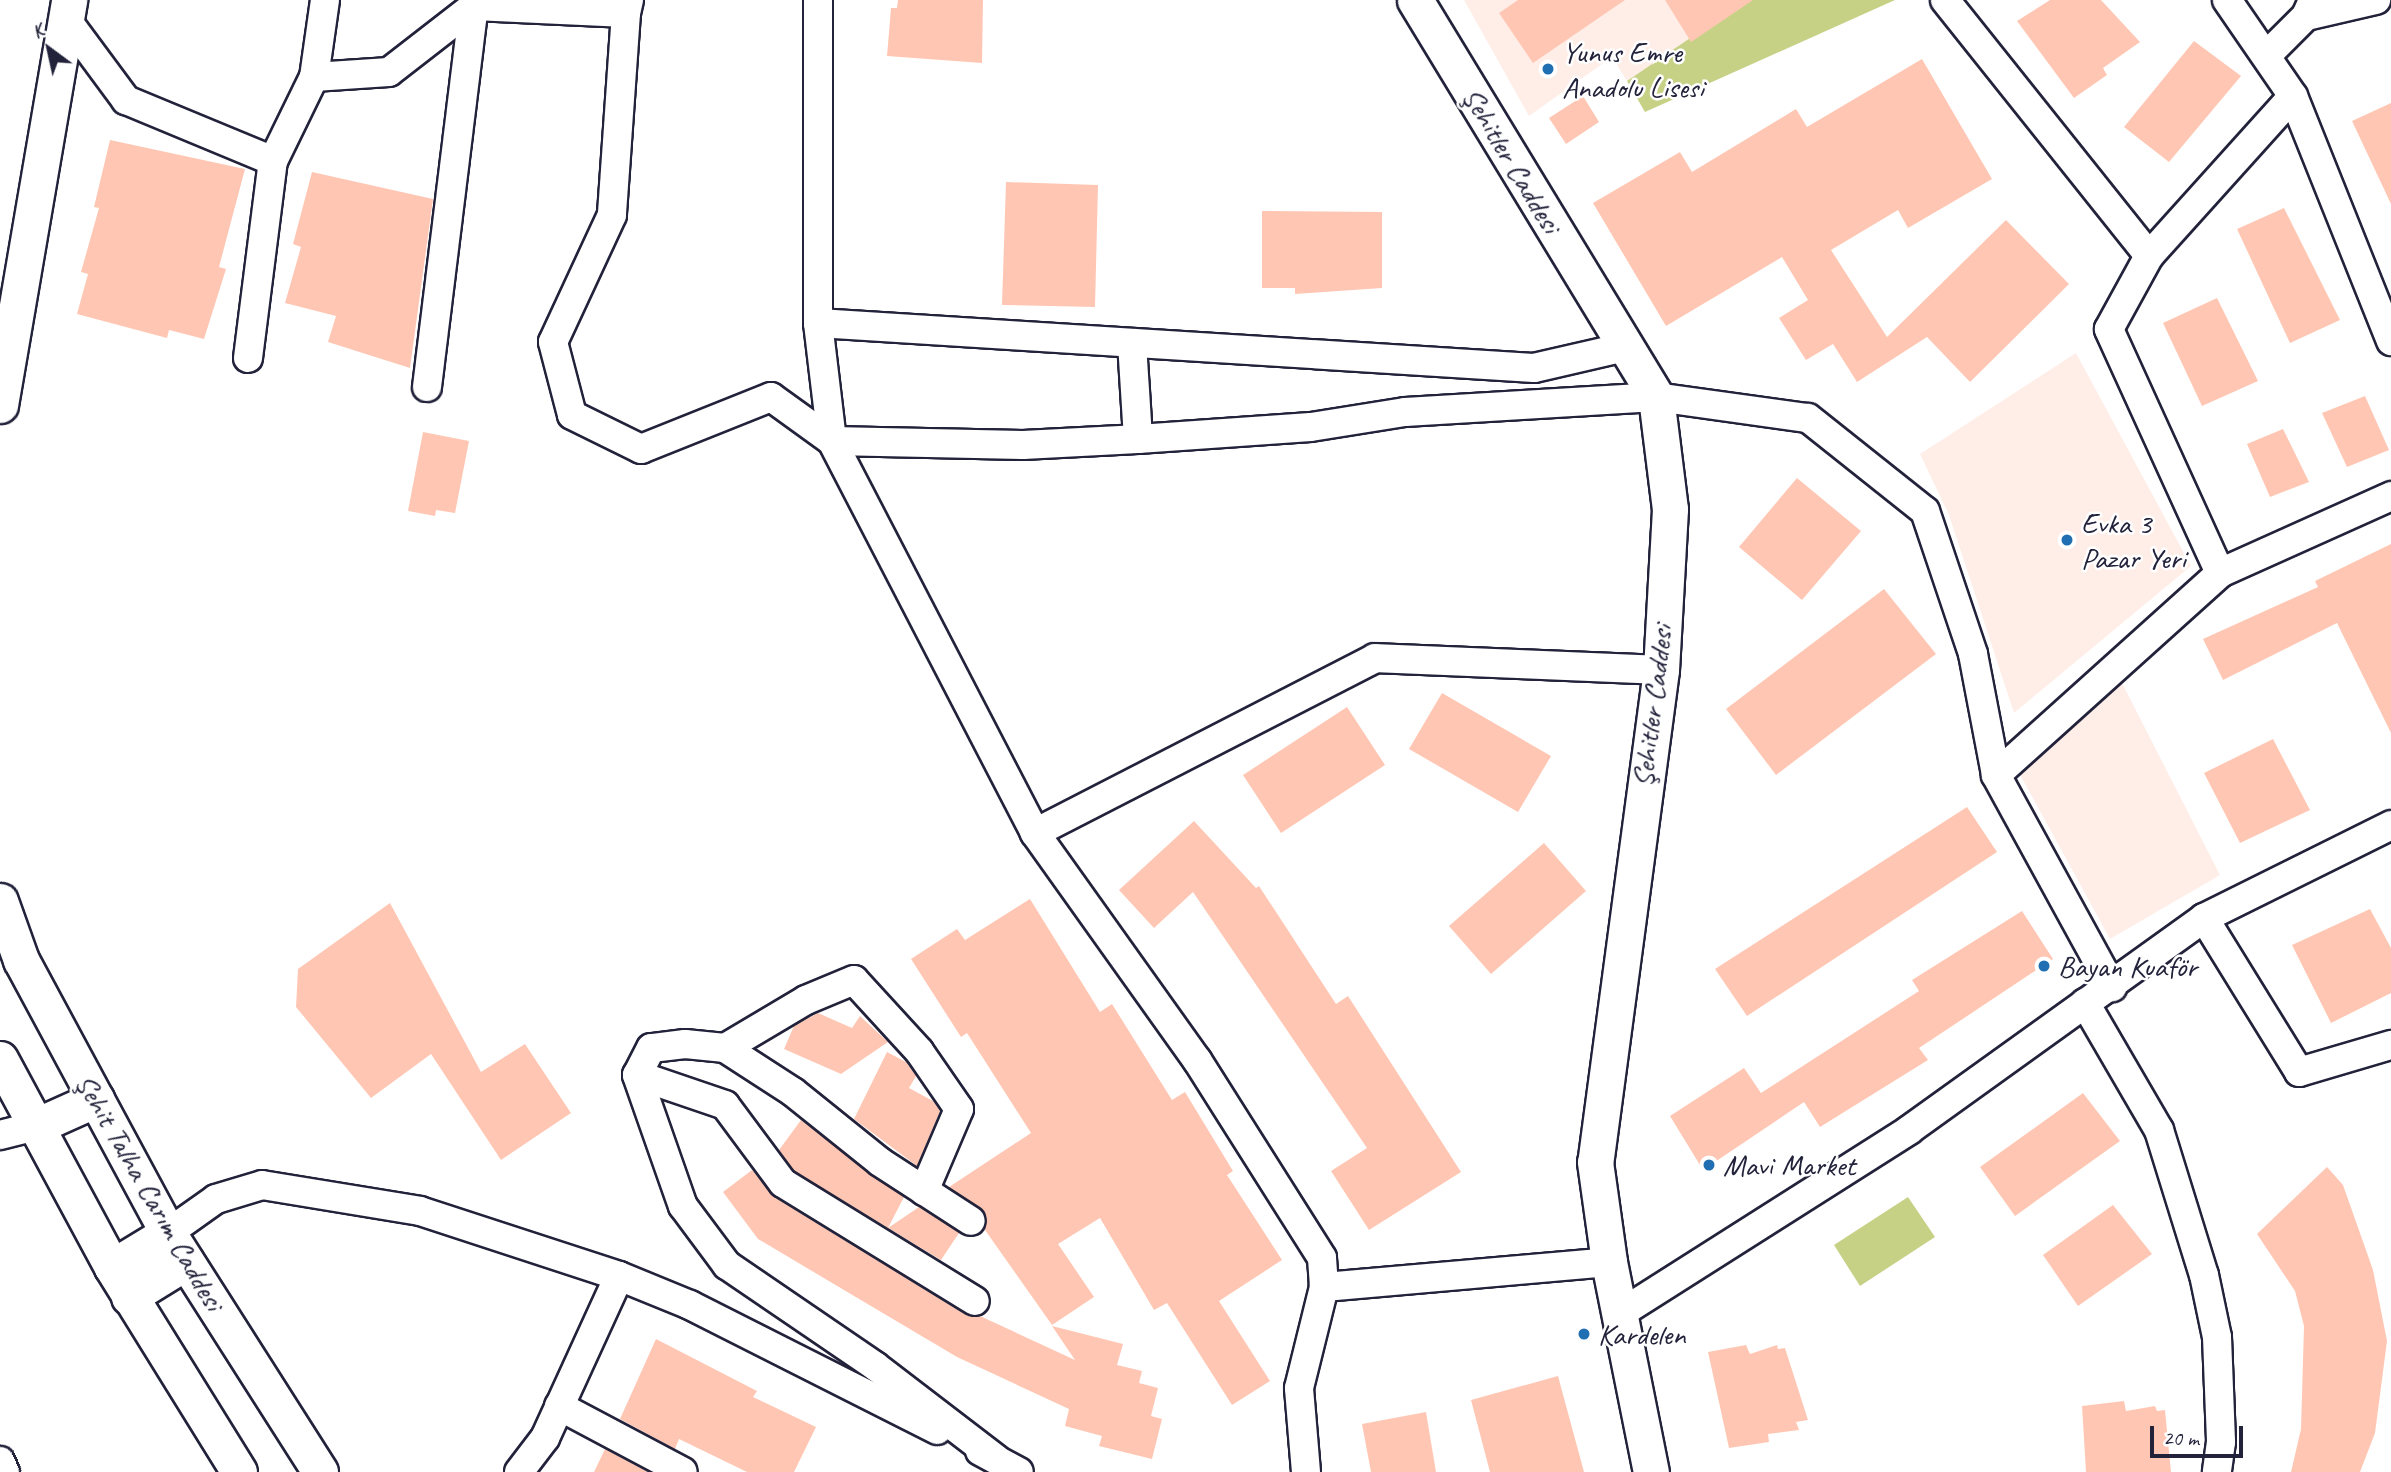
<!DOCTYPE html>
<meta charset="utf-8">
<style>
body{margin:0}
#map{position:relative;width:2391px;height:1472px;overflow:hidden;background:#fff;font-family:Caveat,sans-serif}
div>[style]{position:absolute}
[style*='--x']{left:calc(var(--x)*1px);top:calc(var(--y)*1px);width:calc(var(--w)*1px);rotate:calc(var(--a)*1deg)}
.built>*{inset:0;background:#ffeee8}
.green>*{inset:0;background:#c6d185}
.building>*{inset:0;background:#ffc7b3}
.roads{filter:drop-shadow(2px 0 #22223b) drop-shadow(-2px 0 #22223b) drop-shadow(0 2px #22223b) drop-shadow(0 -2px #22223b)}
.minor>*{height:28px;margin:-14px;padding:0 14px;transform-origin:14px;border-radius:14px;background:#fff}
.tertiary>*{height:35px;margin:-17.5px;padding:0 17.5px;transform-origin:17.5px;border-radius:17.5px;background:#fff}
.dots>*{width:19px;height:19px;translate:-50% -50%;box-sizing:border-box;border:4px solid #fff;border-radius:50%}
span{translate:-50% -50%;white-space:nowrap;text-align:center;line-height:1.15;-webkit-text-stroke:5px #fff;paint-order:stroke}
.poi-label{font-size:30px;color:#22223b}
.left{translate:0 -50%;text-align:left}
.street-label{font-size:30px;color:#22223b}
.north{position:absolute;left:14px;top:14px;width:70px;height:70px;-webkit-text-stroke:5px #fff;paint-order:stroke;rotate:327deg;font-size:19px;font-weight:700;line-height:28px;text-align:center;color:#22223b}
.north::after{content:'';display:block;margin:auto;width:24px;height:32px;background:#22223b;clip-path:polygon(50% 0,100% 100%,50% 72%,0 100%)}
.scale{position:absolute;left:2150px;top:1426px;width:93px;height:32px;box-sizing:border-box;border:4px solid #22223b;border-top:0;padding-left:9px;font-size:21px;line-height:24px;white-space:nowrap;color:#22223b;-webkit-text-stroke:5px #fff;paint-order:stroke}
</style>
<div id="map">
<div class="built">
<div style="clip-path:polygon(1464px 0,1747px 0,1627px 81px,1612px 57px,1529px 116px)"></div>
<div style="clip-path:polygon(2076px 353px,2191px 566px,2014px 713px,1949px 515px,1920px 454px)"></div>
<div style="clip-path:polygon(2121px 681px,2220px 875px,2110px 939px,2018px 771px)"></div>
</div>
<div class="green">
<div style="clip-path:polygon(1746px 0,1895px 0,1645px 112px,1627px 81px)"></div>
<div style="clip-path:polygon(1908px 1197px,1935px 1237px,1860px 1286px,1834px 1245px)"></div>
</div>
<div class="building">
<div style="clip-path:polygon(898px 0,983px 0,982px 63px,887px 56px,891px 8px,897px 8px)"></div>
<div style="clip-path:polygon(1518px 0,1625px 0,1533px 63px,1499px 13px)"></div>
<div style="clip-path:polygon(1665px 0,1753px 0,1691px 42px)"></div>
<div style="clip-path:polygon(2050px 0,2101px 0,2140px 42px,2103px 68px,2107px 75px,2074px 98px,2017px 21px)"></div>
<div style="clip-path:polygon(2194px 41px,2241px 76px,2169px 162px,2124px 127px)"></div>
<div style="clip-path:polygon(1922px 59px,1992px 179px,1908px 228px,1898px 210px,1831px 250px,1887px 337px,2006px 220px,2069px 284px,1970px 382px,1927px 337px,1857px 382px,1833px 344px,1806px 360px,1779px 318px,1808px 300px,1782px 257px,1666px 326px,1593px 203px,1680px 152px,1692px 172px,1796px 109px,1807px 127px)"></div>
<div style="clip-path:polygon(1583px 96px,1599px 122px,1566px 144px,1549px 118px)"></div>
<div style="clip-path:polygon(2391px 103px,2391px 204px,2352px 121px)"></div>
<div style="clip-path:polygon(110px 140px,245px 169px,219px 267px,226px 269px,204px 339px,169px 330px,167px 338px,77px 314px,88px 274px,81px 272px,99px 208px,94px 207px)"></div>
<div style="clip-path:polygon(312px 172px,433px 199px,410px 368px,328px 342px,336px 316px,285px 303px,301px 247px,293px 244px)"></div>
<div style="clip-path:polygon(1006px 182px,1098px 185px,1095px 307px,1002px 305px)"></div>
<div style="clip-path:polygon(2284px 208px,2340px 320px,2290px 343px,2237px 229px)"></div>
<div style="clip-path:polygon(1262px 211px,1382px 212px,1382px 288px,1295px 294px,1295px 288px,1262px 288px)"></div>
<div style="clip-path:polygon(2217px 298px,2258px 381px,2202px 406px,2163px 323px)"></div>
<div style="clip-path:polygon(2365px 396px,2389px 450px,2347px 467px,2322px 413px)"></div>
<div style="clip-path:polygon(2283px 429px,2309px 482px,2270px 497px,2247px 444px)"></div>
<div style="clip-path:polygon(423px 432px,469px 441px,455px 513px,436px 510px,435px 516px,408px 511px)"></div>
<div style="clip-path:polygon(1797px 478px,1861px 531px,1802px 600px,1739px 547px)"></div>
<div style="clip-path:polygon(2391px 544px,2391px 733px,2337px 623px,2223px 680px,2203px 639px,2318px 587px,2315px 581px)"></div>
<div style="clip-path:polygon(1884px 589px,1936px 654px,1776px 775px,1726px 709px)"></div>
<div style="clip-path:polygon(1442px 693px,1551px 756px,1518px 812px,1409px 749px)"></div>
<div style="clip-path:polygon(1347px 707px,1385px 765px,1281px 833px,1243px 775px)"></div>
<div style="clip-path:polygon(2273px 739px,2310px 810px,2240px 843px,2204px 773px)"></div>
<div style="clip-path:polygon(1967px 807px,1997px 852px,1747px 1016px,1715px 969px)"></div>
<div style="clip-path:polygon(1194px 821px,1256px 888px,1259px 886px,1336px 1004px,1348px 996px,1461px 1172px,1369px 1230px,1331px 1171px,1367px 1148px,1193px 892px,1154px 928px,1119px 890px)"></div>
<div style="clip-path:polygon(1544px 843px,1586px 891px,1491px 974px,1449px 926px)"></div>
<div style="clip-path:polygon(1030px 899px,1100px 1012px,1112px 1004px,1172px 1100px,1185px 1092px,1233px 1171px,1227px 1175px,1282px 1260px,1219px 1301px,1270px 1381px,1232px 1405px,1167px 1303px,1154px 1310px,1100px 1218px,1058px 1244px,1094px 1297px,1052px 1325px,985px 1230px,985px 1213px,949px 1187px,1031px 1133px,967px 1033px,961px 1037px,911px 959px,957px 929px,965px 940px)"></div>
<div style="clip-path:polygon(390px 903px,481px 1072px,525px 1044px,571px 1113px,501px 1160px,431px 1054px,371px 1098px,296px 1007px,298px 969px)"></div>
<div style="clip-path:polygon(2370px 909px,2391px 948px,2391px 993px,2331px 1023px,2292px 945px)"></div>
<div style="clip-path:polygon(2022px 911px,2053px 959px,1919px 1048px,1928px 1060px,1820px 1127px,1804px 1102px,1703px 1170px,1670px 1116px,1744px 1068px,1761px 1093px,1919px 991px,1912px 980px)"></div>
<div style="clip-path:polygon(818px 1013px,852px 1028px,860px 1016px,888px 1042px,841px 1074px,784px 1049px,794px 1026px)"></div>
<div style="clip-path:polygon(887px 1052px,906px 1062px,916px 1076px,909px 1088px,933px 1101px,940px 1111px,917px 1166px,854px 1119px)"></div>
<div style="clip-path:polygon(2083px 1093px,2120px 1141px,2015px 1216px,1980px 1167px)"></div>
<div style="clip-path:polygon(801px 1120px,904px 1197px,888px 1228px,919px 1207px,959px 1233px,941px 1260px,794px 1171px,779px 1150px)"></div>
<div style="clip-path:polygon(2327px 1167px,2343px 1185px,2373px 1270px,2387px 1341px,2375px 1433px,2360px 1472px,2291px 1472px,2301px 1429px,2304px 1326px,2295px 1291px,2257px 1234px)"></div>
<div style="clip-path:polygon(752px 1170px,774px 1197px,966px 1315px,980px 1316px,1075px 1360px,1052px 1326px,1123px 1344px,1117px 1365px,1142px 1371px,1139px 1383px,1158px 1388px,1151px 1416px,1162px 1419px,1152px 1459px,1099px 1446px,1102px 1436px,1065px 1426px,1069px 1409px,957px 1357px,758px 1239px,723px 1192px)"></div>
<div style="clip-path:polygon(2113px 1205px,2152px 1254px,2078px 1306px,2043px 1255px)"></div>
<div style="clip-path:polygon(656px 1339px,757px 1391px,753px 1397px,816px 1427px,794px 1472px,747px 1472px,679px 1439px,675px 1449px,620px 1419px)"></div>
<div style="clip-path:polygon(1746px 1345px,1750px 1354px,1777px 1345px,1778px 1349px,1785px 1348px,1808px 1420px,1796px 1422px,1799px 1430px,1768px 1434px,1769px 1442px,1729px 1448px,1708px 1352px)"></div>
<div style="clip-path:polygon(1558px 1376px,1584px 1472px,1490px 1472px,1471px 1400px)"></div>
<div style="clip-path:polygon(2124px 1401px,2126px 1411px,2155px 1406px,2157px 1411px,2165px 1410px,2171px 1472px,2086px 1472px,2082px 1406px)"></div>
<div style="clip-path:polygon(1426px 1412px,1436px 1472px,1371px 1472px,1362px 1424px)"></div>
<div style="clip-path:polygon(605px 1449px,648px 1472px,594px 1472px)"></div>
</div>
<div class="roads">
<div class="minor">
<div style="--x:325;--y:0;--w:78;--a:98.1"></div>
<div style="--x:314;--y:77;--w:75;--a:-3.8"></div>
<div style="--x:389;--y:72;--w:108;--a:-37.8"></div>
<div style="--x:474;--y:6;--w:152;--a:2.6"></div>
<div style="--x:626;--y:13;--w:13;--a:-77"></div>
<div style="--x:818;--y:0;--w:323;--a:90"></div>
<div style="--x:818;--y:323;--w:119;--a:83.2"></div>
<div style="--x:832;--y:441;--w:441;--a:62.6"></div>
<div style="--x:1035;--y:833;--w:279;--a:54.5"></div>
<div style="--x:1197;--y:1060;--w:234;--a:57.7"></div>
<div style="--x:1322;--y:1258;--w:29;--a:86"></div>
<div style="--x:1945;--y:0;--w:327;--a:51.4"></div>
<div style="--x:2227;--y:0;--w:116;--a:55.5"></div>
<div style="--x:2293;--y:96;--w:264;--a:68.2"></div>
<div style="--x:626;--y:13;--w:202;--a:94"></div>
<div style="--x:612;--y:215;--w:140;--a:114.9"></div>
<div style="--x:553;--y:342;--w:75;--a:75.4"></div>
<div style="--x:572;--y:415;--w:77;--a:26.2"></div>
<div style="--x:641;--y:449;--w:140;--a:-21.8"></div>
<div style="--x:771;--y:397;--w:75;--a:35.8"></div>
<div style="--x:832;--y:441;--w:191;--a:1.2"></div>
<div style="--x:1023;--y:445;--w:115;--a:-3"></div>
<div style="--x:1138;--y:439;--w:173;--a:-4"></div>
<div style="--x:1311;--y:427;--w:95;--a:-9.1"></div>
<div style="--x:1405;--y:412;--w:251;--a:-3.4"></div>
<div style="--x:1656;--y:397;--w:153;--a:7.9"></div>
<div style="--x:1808;--y:418;--w:149;--a:38.5"></div>
<div style="--x:1925;--y:511;--w:151;--a:71.4"></div>
<div style="--x:1973;--y:654;--w:123;--a:79.2"></div>
<div style="--x:1996;--y:775;--w:242;--a:61.3"></div>
<div style="--x:2306;--y:16;--w:72;--a:-12.9"></div>
<div style="--x:66;--y:19;--w:101;--a:53.5"></div>
<div style="--x:126;--y:100;--w:159;--a:22.5"></div>
<div style="--x:2267;--y:55;--w:55;--a:-45"></div>
<div style="--x:2306;--y:16;--w:17;--a:-66"></div>
<div style="--x:818;--y:323;--w:717;--a:3.6"></div>
<div style="--x:1534;--y:368;--w:93;--a:-13"></div>
<div style="--x:1132;--y:343;--w:96;--a:86.4"></div>
<div style="--x:248;--y:358;--w:199;--a:-82.8"></div>
<div style="--x:273;--y:161;--w:93;--a:-64"></div>
<div style="--x:427;--y:387;--w:384;--a:-83"></div>
<div style="--x:2220;--y:573;--w:268;--a:-114.5"></div>
<div style="--x:2109;--y:329;--w:83;--a:-61.3"></div>
<div style="--x:2149;--y:256;--w:215;--a:-48"></div>
<div style="--x:1996;--y:775;--w:302;--a:-42"></div>
<div style="--x:2220;--y:573;--w:188;--a:-24.2"></div>
<div style="--x:1035;--y:833;--w:382;--a:-27.2"></div>
<div style="--x:1375;--y:658;--w:286;--a:2.4"></div>
<div style="--x:2204;--y:918;--w:181;--a:58.3"></div>
<div style="--x:2299;--y:1072;--w:96;--a:-16.4"></div>
<div style="--x:2085;--y:1003;--w:147;--a:59.8"></div>
<div style="--x:2159;--y:1130;--w:152;--a:72.8"></div>
<div style="--x:2204;--y:1275;--w:63;--a:78.2"></div>
<div style="--x:2217;--y:1337;--w:105;--a:87.8"></div>
<div style="--x:2221;--y:1442;--w:30;--a:98"></div>
<div style="--x:725;--y:1048;--w:81;--a:32.9"></div>
<div style="--x:793;--y:1092;--w:112;--a:38.8"></div>
<div style="--x:880;--y:1162;--w:108;--a:33"></div>
<div style="--x:637;--y:1075;--w:93;--a:18.8"></div>
<div style="--x:725;--y:1105;--w:97;--a:53.4"></div>
<div style="--x:783;--y:1183;--w:225;--a:31.6"></div>
<div style="--x:0;--y:1135;--w:37;--a:-14"></div>
<div style="--x:924;--y:1191;--w:89;--a:-66.9"></div>
<div style="--x:959;--y:1109;--w:70;--a:-124.6"></div>
<div style="--x:919;--y:1051;--w:96;--a:-132.5"></div>
<div style="--x:854;--y:980;--w:52;--a:157.4"></div>
<div style="--x:806;--y:1000;--w:94;--a:149.3"></div>
<div style="--x:725;--y:1048;--w:40;--a:-174.3"></div>
<div style="--x:685;--y:1044;--w:34;--a:173"></div>
<div style="--x:651;--y:1048;--w:30;--a:117"></div>
<div style="--x:637;--y:1075;--w:139;--a:70.7"></div>
<div style="--x:683;--y:1206;--w:74;--a:53.3"></div>
<div style="--x:727;--y:1265;--w:179;--a:34.3"></div>
<div style="--x:875;--y:1366;--w:153;--a:37.5"></div>
<div style="--x:168;--y:1233;--w:59;--a:-35.3"></div>
<div style="--x:216;--y:1199;--w:48;--a:-16.9"></div>
<div style="--x:262;--y:1185;--w:160;--a:9.3"></div>
<div style="--x:420;--y:1211;--w:209;--a:18.1"></div>
<div style="--x:619;--y:1276;--w:77;--a:22.2"></div>
<div style="--x:690;--y:1305;--w:277;--a:26.8"></div>
<div style="--x:1618;--y:1315;--w:345;--a:-32.4"></div>
<div style="--x:1909;--y:1130;--w:363;--a:-35.7"></div>
<div style="--x:2204;--y:918;--w:209;--a:-26.4"></div>
<div style="--x:559;--y:1406;--w:140;--a:28"></div>
<div style="--x:980;--y:1451;--w:44;--a:28.3"></div>
<div style="--x:0;--y:1461;--w:12;--a:66"></div>
<div style="--x:519;--y:1472;--w:43;--a:-52.6"></div>
<div style="--x:545;--y:1438;--w:178;--a:-65.4"></div>
<div style="--x:1306;--y:1472;--w:84;--a:-94.8"></div>
<div style="--x:1299;--y:1388;--w:104;--a:-76.1"></div>
<div style="--x:1324;--y:1287;--w:286;--a:-5"></div>
</div>
<div class="tertiary">
<div style="--x:1415;--y:0;--w:464;--a:58.7"></div>
<div style="--x:1656;--y:397;--w:113;--a:82.9"></div>
<div style="--x:1670;--y:509;--w:161;--a:93.2"></div>
<div style="--x:1661;--y:670;--w:496;--a:97.6"></div>
<div style="--x:1595;--y:1162;--w:101;--a:82"></div>
<div style="--x:1609;--y:1262;--w:214;--a:78.7"></div>
<div style="--x:0;--y:405;--w:411;--a:-80.3"></div>
<div style="--x:0;--y:901;--w:63;--a:70.4"></div>
<div style="--x:21;--y:960;--w:310;--a:61.7"></div>
<div style="--x:168;--y:1233;--w:283;--a:57.5"></div>
<div style="--x:0;--y:1059;--w:236;--a:61.7"></div>
<div style="--x:112;--y:1267;--w:241;--a:58.2"></div>
<div style="--x:36;--y:1126;--w:66;--a:-24.2"></div>
<div style="--x:112;--y:1267;--w:66;--a:-31.3"></div>
<div style="--x:129;--y:1297;--w:67;--a:-31.6"></div>
</div>
</div>
<div class="dots">
<div style="left:1548px;top:69px;background:#1f6fb2"></div>
<div style="left:2067px;top:540px;background:#1f6fb2"></div>
<div style="left:2044px;top:966px;background:#1f6fb2"></div>
<div style="left:1709px;top:1165px;background:#1f6fb2"></div>
<div style="left:1584px;top:1334px;background:#1f6fb2"></div>
</div>
<div class="poi-label">
<span class="left" style="left:1562px;top:69px">Yunus Emre<br>Anadolu Lisesi</span>
<span class="left" style="left:2081px;top:540px">Evka 3<br>Pazar Yeri</span>
<span class="left" style="left:2058px;top:966px">Bayan Kuaför</span>
<span class="left" style="left:1723px;top:1165px">Mavi Market</span>
<span class="left" style="left:1598px;top:1334px">Kardelen</span>
</div>
<div class="street-label">
<span style="left:1512px;top:160px;rotate:59deg">Şehitler Caddesi</span>
<span style="left:1652px;top:706px;rotate:-83deg">Şehitler Caddesi</span>
<span style="left:150px;top:1192px;rotate:60deg">Şehit Talha Carım Caddesi</span>
</div>
<div class="north">K</div>
<div class="scale">20 m</div>
</div>
